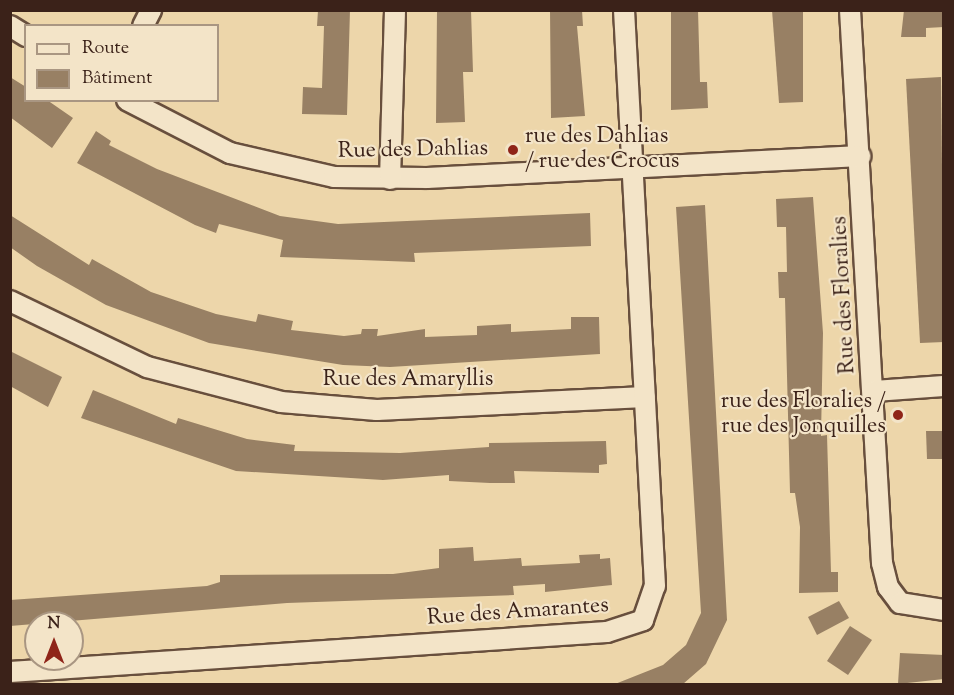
<!DOCTYPE html>
<meta charset="utf-8">
<style>
body{margin:0}
#map{position:relative;width:954px;height:695px;overflow:hidden;background:#edd6aa;font-family:"Sorts Mill Goudy",serif}
div>[style]{position:absolute}
[style*='--x']{left:calc(var(--x)*1px);top:calc(var(--y)*1px);width:calc(var(--w)*1px);rotate:calc(var(--a)*1deg)}
.building>*{inset:0;background:#988064}
.roads{filter:drop-shadow(2px 0 #684f3d) drop-shadow(-2px 0 #684f3d) drop-shadow(0 2px #684f3d) drop-shadow(0 -2px #684f3d)}
.minor>*{height:20px;margin:-10px;padding:0 10px;transform-origin:10px;border-radius:10px;background:#f3e4c8}
.dots>*{width:16px;height:16px;translate:-50% -50%;box-sizing:border-box;border:3px solid #f3e4c8;border-radius:50%}
span{translate:-50% -50%;white-space:nowrap;text-align:center;line-height:1.15;-webkit-text-stroke:4.5px #f3e4c8;paint-order:stroke}
.poi-label{font-size:22px;color:#3b2219}
.left{translate:0 -50%;text-align:left}
.right{translate:-100% -50%;text-align:right}
.street-label{font-size:22px;color:#3b2219}
.frame{position:absolute;inset:0;border:12px solid #3b2219;pointer-events:none}
.legend{position:absolute;left:24px;top:24px;width:195px;height:78px;box-sizing:border-box;background:#f3e4c8;border:2px solid #a99682;margin:0;padding:8px 10px;list-style:none;font-size:18px;color:#3b2219}
.legend li{display:flex;align-items:center;gap:12px;height:30px}
.legend b{width:30px;border:2px solid #a99682}
.north{position:absolute;left:24px;top:611px;width:60px;height:60px;box-sizing:border-box;background:#f3e4c8;border:2px solid #a99682;border-radius:50%;rotate:0deg;font-size:16px;font-weight:700;line-height:24px;text-align:center;color:#3b2219}
.north::after{content:'';display:block;margin:auto;width:21px;height:27px;background:#8f2418;clip-path:polygon(50% 0,100% 100%,50% 72%,0 100%)}
</style>
<div id="map">
<div class="building">
<div style="clip-path:polygon(318px 10px,350px 10px,347px 115px,302px 114px,303px 87px,322px 88px,324px 26px,317px 26px)"></div>
<div style="clip-path:polygon(437px 10px,471px 10px,473px 72px,463px 72px,465px 122px,436px 123px)"></div>
<div style="clip-path:polygon(550px 10px,582px 10px,583px 26px,577px 26px,585px 116px,551px 118px)"></div>
<div style="clip-path:polygon(671px 10px,698px 10px,700px 82px,707px 82px,708px 108px,671px 110px)"></div>
<div style="clip-path:polygon(772px 10px,803px 10px,803px 102px,779px 103px)"></div>
<div style="clip-path:polygon(904px 10px,944px 10px,944px 27px,926px 28px,926px 37px,901px 37px)"></div>
<div style="clip-path:polygon(10px 77px,26px 87px,26px 100px,47px 100px,73px 118px,52px 148px,10px 117px)"></div>
<div style="clip-path:polygon(941px 77px,944px 342px,920px 343px,906px 79px)"></div>
<div style="clip-path:polygon(96px 131px,111px 141px,109px 145px,157px 169px,280px 216px,338px 224px,590px 213px,591px 246px,414px 253px,415px 262px,280px 257px,283px 240px,219px 224px,216px 233px,195px 225px,77px 163px)"></div>
<div style="clip-path:polygon(813px 197px,823px 333px,821px 436px,827px 435px,831px 572px,838px 572px,838px 592px,799px 593px,800px 527px,795px 493px,790px 493px,785px 298px,779px 298px,778px 272px,787px 272px,786px 227px,777px 227px,776px 199px)"></div>
<div style="clip-path:polygon(705px 205px,727px 620px,706px 664px,683px 684px,615px 684px,663px 665px,686px 645px,701px 613px,676px 207px)"></div>
<div style="clip-path:polygon(10px 215px,89px 265px,92px 259px,151px 292px,216px 314px,256px 322px,258px 314px,293px 321px,291px 330px,344px 336px,361px 334px,362px 329px,378px 329px,377px 336px,425px 329px,425px 337px,477px 335px,477px 326px,511px 324px,511px 332px,571px 329px,571px 317px,599px 317px,600px 354px,390px 367px,343px 365px,209px 343px,106px 305px,37px 266px,10px 247px)"></div>
<div style="clip-path:polygon(10px 351px,62px 377px,48px 407px,10px 386px)"></div>
<div style="clip-path:polygon(93px 390px,176px 424px,178px 418px,247px 439px,295px 445px,294px 451px,400px 453px,489px 447px,489px 443px,606px 441px,607px 464px,599px 465px,599px 473px,514px 471px,515px 483px,490px 483px,449px 481px,449px 475px,383px 480px,236px 471px,81px 418px)"></div>
<div style="clip-path:polygon(926px 431px,944px 431px,944px 459px,927px 459px)"></div>
<div style="clip-path:polygon(473px 547px,474px 561px,521px 558px,522px 566px,580px 563px,579px 555px,600px 554px,600px 559px,610px 558px,612px 585px,545px 592px,545px 584px,513px 586px,514px 595px,287px 603px,10px 626px,10px 600px,207px 586px,220px 582px,220px 575px,393px 574px,439px 568px,439px 549px)"></div>
<div style="clip-path:polygon(839px 601px,849px 618px,817px 635px,808px 617px)"></div>
<div style="clip-path:polygon(850px 626px,872px 640px,848px 675px,827px 661px)"></div>
<div style="clip-path:polygon(900px 653px,944px 655px,944px 679px,898px 684px)"></div>
</div>
<div class="roads">
<div class="minor">
<div style="--x:850;--y:10;--w:554;--a:86.69"></div>
<div style="--x:882;--y:563;--w:25;--a:76"></div>
<div style="--x:888;--y:587;--w:20;--a:53"></div>
<div style="--x:900;--y:603;--w:45;--a:9"></div>
<div style="--x:10;--y:26;--w:19;--a:32"></div>
<div style="--x:143;--y:26;--w:18;--a:-63"></div>
<div style="--x:127;--y:100;--w:116;--a:27.2"></div>
<div style="--x:230;--y:153;--w:107;--a:13"></div>
<div style="--x:334;--y:177;--w:93;--a:0.6"></div>
<div style="--x:427;--y:178;--w:434;--a:-2.9"></div>
<div style="--x:390;--y:179;--w:169;--a:-88.3"></div>
<div style="--x:10;--y:301;--w:152;--a:25.7"></div>
<div style="--x:147;--y:367;--w:138;--a:14.6"></div>
<div style="--x:281;--y:402;--w:96;--a:4.8"></div>
<div style="--x:377;--y:410;--w:268;--a:-2.8"></div>
<div style="--x:874;--y:391;--w:70;--a:-4.1"></div>
<div style="--x:10;--y:672;--w:598;--a:-3.83"></div>
<div style="--x:607;--y:632;--w:38;--a:-18"></div>
<div style="--x:643;--y:620;--w:36;--a:-71"></div>
<div style="--x:655;--y:586;--w:577;--a:-93.08"></div>
</div>
</div>
<div class="dots">
<div style="left:513px;top:150px;background:#8f2418"></div>
<div style="left:898px;top:415px;background:#8f2418"></div>
</div>
<div class="poi-label">
<span class="left" style="left:525px;top:150px">rue des Dahlias<br>/ rue des Crocus</span>
<span class="right" style="left:886px;top:415px">rue des Floralies /<br>rue des Jonquilles</span>
</div>
<div class="street-label">
<span style="left:413px;top:151px;rotate:-1deg">Rue des Dahlias</span>
<span style="left:845px;top:295px;rotate:-93deg">Rue des Floralies</span>
<span style="left:408px;top:381px">Rue des Amaryllis</span>
<span style="left:518px;top:613px;rotate:-4deg">Rue des Amarantes</span>
</div>
<div class="frame"></div>
<ul class="legend">
<li><b style="height:8px;background:#f3e4c8"></b>Route</li>
<li><b style="height:16px;background:#988064"></b>Bâtiment</li>
</ul>
<div class="north">N</div>
</div>
